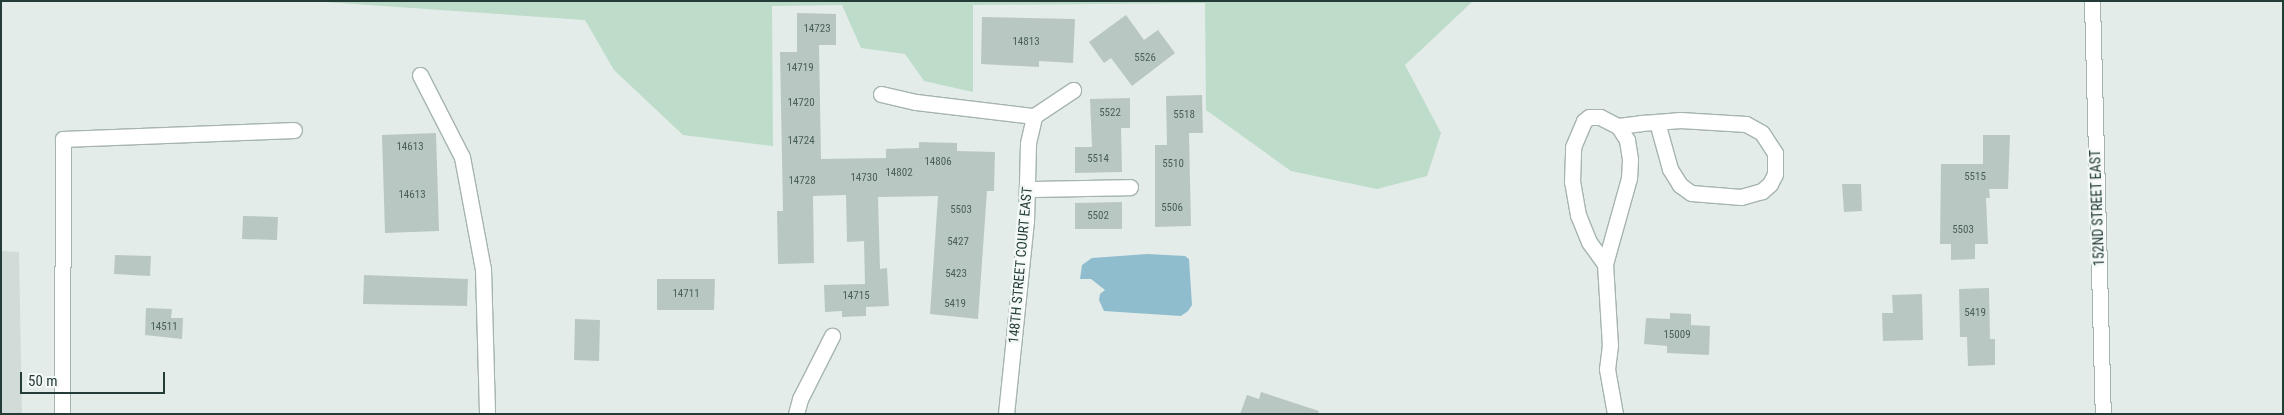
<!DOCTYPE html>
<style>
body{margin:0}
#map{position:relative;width:2284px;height:415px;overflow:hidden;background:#e3ece9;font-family:"Roboto Condensed",sans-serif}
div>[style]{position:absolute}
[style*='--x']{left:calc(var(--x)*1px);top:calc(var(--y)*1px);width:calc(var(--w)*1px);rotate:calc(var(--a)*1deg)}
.built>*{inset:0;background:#d1dcd8}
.green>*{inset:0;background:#bddcc9}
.water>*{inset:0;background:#8fbdce}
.building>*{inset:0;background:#b9c7c2}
.roads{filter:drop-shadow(1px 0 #a6b4b0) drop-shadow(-1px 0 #a6b4b0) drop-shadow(0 1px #a6b4b0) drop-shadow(0 -1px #a6b4b0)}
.minor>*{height:15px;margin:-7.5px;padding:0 7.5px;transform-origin:7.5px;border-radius:7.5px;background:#fff}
span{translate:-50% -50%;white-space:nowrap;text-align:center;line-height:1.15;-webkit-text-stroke:4.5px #f4f9f7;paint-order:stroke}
.number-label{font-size:11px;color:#495f5a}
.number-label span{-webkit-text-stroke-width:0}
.street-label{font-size:14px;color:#243c38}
.frame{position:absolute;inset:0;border:2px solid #243c38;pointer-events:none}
.scale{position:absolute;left:20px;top:372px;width:145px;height:22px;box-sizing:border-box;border:2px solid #243c38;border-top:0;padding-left:6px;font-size:15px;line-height:18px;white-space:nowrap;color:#243c38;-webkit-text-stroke:4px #f4f9f7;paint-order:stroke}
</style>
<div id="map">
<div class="built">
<div style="clip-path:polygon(1px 251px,19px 252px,22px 414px,1px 414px)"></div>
</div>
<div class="green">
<div style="clip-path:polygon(311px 1px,1473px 1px,1405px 65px,1441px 133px,1427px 176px,1377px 189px,1291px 171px,1206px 110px,1205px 3px,973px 5px,973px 92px,924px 81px,905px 54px,861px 48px,842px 5px,772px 6px,773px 146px,683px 135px,614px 70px,585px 20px)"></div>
</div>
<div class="water">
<div style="clip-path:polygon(1147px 254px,1185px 256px,1189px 259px,1192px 305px,1188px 311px,1181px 316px,1104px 311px,1099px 300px,1100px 294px,1105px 290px,1091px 279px,1080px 279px,1082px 265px,1092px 258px)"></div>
</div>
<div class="building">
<div style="clip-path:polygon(797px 13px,836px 14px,836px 45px,819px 45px,821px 159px,886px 158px,886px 149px,919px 148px,919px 142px,957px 143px,957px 151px,995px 152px,994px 191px,987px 191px,978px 319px,930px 314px,938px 196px,878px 197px,880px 269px,887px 268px,889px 306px,866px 307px,866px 316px,842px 317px,842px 311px,825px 312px,824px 285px,865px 284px,864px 241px,847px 242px,846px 195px,813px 196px,814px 263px,778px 264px,777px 211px,783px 211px,780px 52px,797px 52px)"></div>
<div style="clip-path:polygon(1126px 15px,1144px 40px,1158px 30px,1175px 53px,1132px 86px,1111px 58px,1104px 63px,1089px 42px)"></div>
<div style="clip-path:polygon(982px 17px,1075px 19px,1073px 63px,1039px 61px,1039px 67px,981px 64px)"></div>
<div style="clip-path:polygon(1202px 95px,1203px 133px,1189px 133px,1191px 226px,1155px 227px,1155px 145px,1167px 145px,1166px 96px)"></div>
<div style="clip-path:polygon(1130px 98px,1130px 128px,1121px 128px,1122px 172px,1075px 173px,1075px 147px,1092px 147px,1090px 99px)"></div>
<div style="clip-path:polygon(436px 133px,439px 231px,385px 233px,382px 135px)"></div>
<div style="clip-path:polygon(1983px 135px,2010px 135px,2008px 189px,1989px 189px,1990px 198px,1986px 198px,1988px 244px,1975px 244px,1975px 259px,1951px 260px,1951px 244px,1940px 244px,1941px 164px,1983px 164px)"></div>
<div style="clip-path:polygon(1842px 184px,1861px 184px,1862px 211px,1844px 212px)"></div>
<div style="clip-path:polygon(1122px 202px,1122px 229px,1075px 229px,1075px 203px)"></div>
<div style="clip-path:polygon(243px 216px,278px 217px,277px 240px,242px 239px)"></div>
<div style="clip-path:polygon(115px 255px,151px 256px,150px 276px,114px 274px)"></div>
<div style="clip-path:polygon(364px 275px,468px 279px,467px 306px,363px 304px)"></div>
<div style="clip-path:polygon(657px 279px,715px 279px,714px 310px,657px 310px)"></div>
<div style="clip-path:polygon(1989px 288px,1990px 339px,1995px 339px,1995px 365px,1968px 366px,1967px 337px,1960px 337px,1959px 289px)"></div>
<div style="clip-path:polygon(1922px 294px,1923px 340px,1883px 341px,1882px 313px,1893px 313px,1892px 295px)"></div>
<div style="clip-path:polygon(146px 308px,172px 309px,171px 318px,183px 318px,182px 339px,145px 335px)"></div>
<div style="clip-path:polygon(1670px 313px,1691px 314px,1691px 325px,1710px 326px,1709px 355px,1667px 353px,1667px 346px,1644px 344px,1646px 318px,1670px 319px)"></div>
<div style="clip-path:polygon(575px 319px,600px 320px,599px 361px,574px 360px)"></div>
<div style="clip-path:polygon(1261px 392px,1319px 411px,1318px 414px,1240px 414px,1247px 395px,1259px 399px)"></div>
</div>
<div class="roads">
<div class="minor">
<div style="--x:2092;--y:1;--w:413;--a:88.5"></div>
<div style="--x:420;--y:75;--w:92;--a:62.9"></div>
<div style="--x:462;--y:157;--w:114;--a:79.4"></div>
<div style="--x:483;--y:269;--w:145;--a:88.4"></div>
<div style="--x:881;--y:94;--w:36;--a:13"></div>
<div style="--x:916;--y:102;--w:119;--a:6.8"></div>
<div style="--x:1034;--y:116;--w:47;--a:-33.7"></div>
<div style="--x:1618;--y:126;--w:23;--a:-7"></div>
<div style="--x:1641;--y:123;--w:16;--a:-4"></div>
<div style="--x:1657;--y:122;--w:23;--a:-5"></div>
<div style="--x:1680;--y:120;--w:66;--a:3.5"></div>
<div style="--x:1746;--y:124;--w:18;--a:29"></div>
<div style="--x:1762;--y:133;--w:24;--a:57"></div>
<div style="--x:1775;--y:153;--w:21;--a:90"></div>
<div style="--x:1775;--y:174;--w:11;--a:117"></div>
<div style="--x:1770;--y:184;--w:11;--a:139"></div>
<div style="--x:1762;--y:191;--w:22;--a:164"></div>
<div style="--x:1741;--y:197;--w:50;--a:-175.4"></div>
<div style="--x:1691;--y:193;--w:14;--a:-144"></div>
<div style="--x:1680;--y:185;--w:19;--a:-122"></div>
<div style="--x:1670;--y:169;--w:49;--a:-105.5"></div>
<div style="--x:1027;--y:189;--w:103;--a:-1.1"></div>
<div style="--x:1605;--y:264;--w:27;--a:-126"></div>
<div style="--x:1589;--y:242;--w:29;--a:-112"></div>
<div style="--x:1578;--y:215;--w:34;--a:-100"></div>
<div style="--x:1572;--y:182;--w:35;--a:-88"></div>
<div style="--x:1573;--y:147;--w:28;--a:-67"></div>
<div style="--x:1584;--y:121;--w:6;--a:-39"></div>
<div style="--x:1589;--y:117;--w:11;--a:0"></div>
<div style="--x:1600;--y:117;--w:20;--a:27"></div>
<div style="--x:1618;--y:126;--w:17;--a:57"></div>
<div style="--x:1627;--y:140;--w:20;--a:81"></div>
<div style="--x:1630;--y:160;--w:18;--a:93"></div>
<div style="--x:1629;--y:178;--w:89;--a:105.6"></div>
<div style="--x:1605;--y:264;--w:81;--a:86.5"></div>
<div style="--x:1610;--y:345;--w:24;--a:97"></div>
<div style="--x:1607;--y:369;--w:46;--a:79.9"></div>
<div style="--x:62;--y:414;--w:275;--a:-89.8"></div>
<div style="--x:63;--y:139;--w:231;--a:-2.2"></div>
<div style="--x:796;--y:414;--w:16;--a:-75"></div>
<div style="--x:800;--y:399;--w:71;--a:-63.1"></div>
<div style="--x:1006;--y:414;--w:194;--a:-84.1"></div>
<div style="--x:1026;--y:221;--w:78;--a:-88.5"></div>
<div style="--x:1028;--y:143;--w:28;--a:-77"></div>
</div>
</div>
<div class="number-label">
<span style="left:817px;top:29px">14723</span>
<span style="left:1026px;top:42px">14813</span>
<span style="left:1145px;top:58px">5526</span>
<span style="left:800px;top:68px">14719</span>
<span style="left:801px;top:103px">14720</span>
<span style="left:1110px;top:113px">5522</span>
<span style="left:1184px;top:115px">5518</span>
<span style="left:801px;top:141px">14724</span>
<span style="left:410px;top:147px">14613</span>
<span style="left:1098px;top:159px">5514</span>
<span style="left:938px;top:162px">14806</span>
<span style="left:1173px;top:164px">5510</span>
<span style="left:899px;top:173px">14802</span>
<span style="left:1975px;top:177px">5515</span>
<span style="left:864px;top:178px">14730</span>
<span style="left:802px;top:181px">14728</span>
<span style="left:412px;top:195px">14613</span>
<span style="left:1172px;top:208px">5506</span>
<span style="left:961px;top:210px">5503</span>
<span style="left:1098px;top:216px">5502</span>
<span style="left:1963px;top:230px">5503</span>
<span style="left:958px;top:242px">5427</span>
<span style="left:956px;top:274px">5423</span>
<span style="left:686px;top:294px">14711</span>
<span style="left:856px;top:296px">14715</span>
<span style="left:955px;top:304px">5419</span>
<span style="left:1975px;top:313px">5419</span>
<span style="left:164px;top:327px">14511</span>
<span style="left:1677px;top:335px">15009</span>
</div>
<div class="street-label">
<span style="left:2097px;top:208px;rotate:-92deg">152ND STREET EAST</span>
<span style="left:1020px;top:265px;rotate:-85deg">148TH STREET COURT EAST</span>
</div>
<div class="frame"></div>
<div class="scale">50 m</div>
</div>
